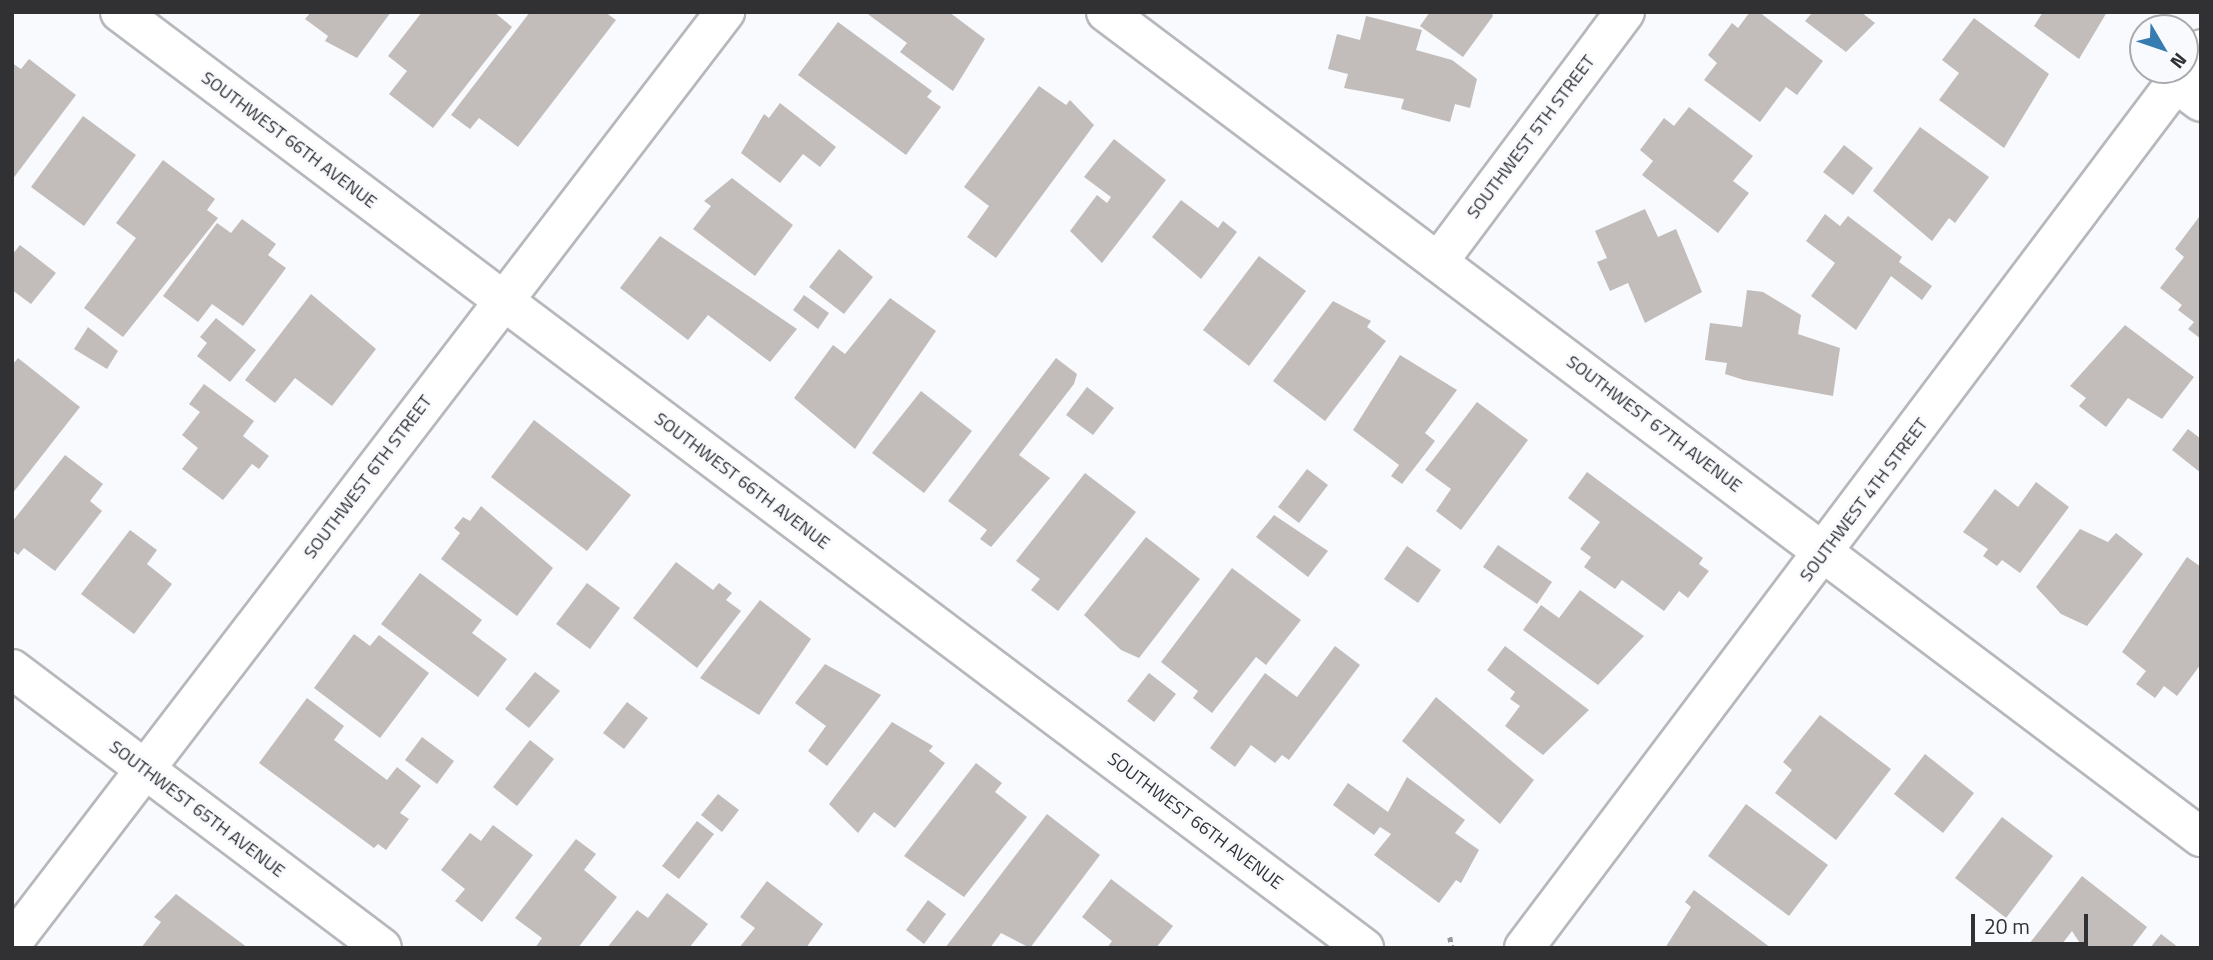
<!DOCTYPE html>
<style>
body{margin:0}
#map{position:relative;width:2213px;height:960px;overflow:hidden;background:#f8fafe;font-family:"Titillium Web",sans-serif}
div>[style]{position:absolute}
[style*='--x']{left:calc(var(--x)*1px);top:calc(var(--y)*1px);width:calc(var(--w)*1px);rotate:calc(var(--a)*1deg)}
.building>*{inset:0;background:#c2bdbb}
.path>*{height:4.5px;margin-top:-2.25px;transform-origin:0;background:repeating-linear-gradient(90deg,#97989c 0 5px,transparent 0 8.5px)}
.roads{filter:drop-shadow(2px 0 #b7b8bc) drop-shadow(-2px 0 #b7b8bc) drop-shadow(0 2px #b7b8bc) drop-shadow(0 -2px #b7b8bc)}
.street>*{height:38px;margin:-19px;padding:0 19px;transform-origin:19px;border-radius:19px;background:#fff}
.secondary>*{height:38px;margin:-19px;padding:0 19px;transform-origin:19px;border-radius:19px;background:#fff}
span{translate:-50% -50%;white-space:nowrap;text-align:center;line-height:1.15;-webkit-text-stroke:5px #f8fafe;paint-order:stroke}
.street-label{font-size:18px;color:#313133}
.frame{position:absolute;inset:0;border:14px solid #313133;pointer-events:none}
.north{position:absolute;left:2129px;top:14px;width:70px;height:70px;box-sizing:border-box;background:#f8fafe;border:2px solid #a8aaad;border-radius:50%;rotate:129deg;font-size:19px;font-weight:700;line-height:28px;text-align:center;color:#313133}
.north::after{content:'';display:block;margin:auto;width:24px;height:32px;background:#367cb1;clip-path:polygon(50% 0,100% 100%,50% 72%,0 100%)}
.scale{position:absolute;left:1971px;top:914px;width:117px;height:32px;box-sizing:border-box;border:4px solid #313133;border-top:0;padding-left:9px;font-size:21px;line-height:24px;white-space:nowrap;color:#313133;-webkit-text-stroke:5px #f8fafe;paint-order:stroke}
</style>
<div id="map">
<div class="building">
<div style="clip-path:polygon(311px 12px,391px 12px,357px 58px,325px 41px,328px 36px,305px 19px)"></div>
<div style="clip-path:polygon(422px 12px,494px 12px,512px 27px,433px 128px,389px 94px,407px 71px,388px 56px)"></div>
<div style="clip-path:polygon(530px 12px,605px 12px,616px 20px,518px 147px,479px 118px,470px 129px,451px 115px)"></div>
<div style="clip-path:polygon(865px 12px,949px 12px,985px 39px,953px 91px,900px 52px,907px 43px)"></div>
<div style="clip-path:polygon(1430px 12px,1491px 12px,1493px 16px,1463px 57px,1420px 26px)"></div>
<div style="clip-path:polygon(1750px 12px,1759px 12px,1823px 61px,1797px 95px,1786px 87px,1760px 122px,1704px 80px,1717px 63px,1708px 55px,1732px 23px,1738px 28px)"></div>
<div style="clip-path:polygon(1813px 12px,1861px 12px,1875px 23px,1846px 52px,1805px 21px)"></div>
<div style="clip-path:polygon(2043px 12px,2107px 12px,2079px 59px,2034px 26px)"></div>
<div style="clip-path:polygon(1366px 16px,1422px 30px,1416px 50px,1452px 60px,1477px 79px,1470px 108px,1455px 104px,1450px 122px,1401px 109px,1404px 99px,1344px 88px,1348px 74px,1328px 69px,1337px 34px,1360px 40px)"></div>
<div style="clip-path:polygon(1974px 18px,2049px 74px,2004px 148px,1939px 100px,1959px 73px,1942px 60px)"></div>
<div style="clip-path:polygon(838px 22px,932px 91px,927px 97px,941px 107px,906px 155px,798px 75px)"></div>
<div style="clip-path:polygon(29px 59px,76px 95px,12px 180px,12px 63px,21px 69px)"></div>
<div style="clip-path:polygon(1039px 86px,1066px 105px,1070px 100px,1094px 125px,996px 258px,967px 237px,989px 206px,964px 187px)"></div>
<div style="clip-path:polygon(780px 103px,836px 147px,820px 167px,803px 154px,780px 183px,741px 153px,764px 114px,769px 118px)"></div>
<div style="clip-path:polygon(1689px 107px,1753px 156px,1733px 181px,1749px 193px,1718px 233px,1642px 175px,1653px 161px,1640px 150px,1664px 118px,1674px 126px)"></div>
<div style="clip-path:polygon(83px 116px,136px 155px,84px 226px,31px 187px)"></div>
<div style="clip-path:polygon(1920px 127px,1989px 177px,1955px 223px,1949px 218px,1932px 241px,1873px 191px)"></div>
<div style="clip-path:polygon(1114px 139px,1166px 180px,1102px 263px,1070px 231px,1097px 195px,1107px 203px,1111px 197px,1084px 177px)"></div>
<div style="clip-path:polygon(1844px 145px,1873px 168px,1853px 195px,1823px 172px)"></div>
<div style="clip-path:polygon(163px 160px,215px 199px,207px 210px,218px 218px,123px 337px,84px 308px,136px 238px,116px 223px)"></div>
<div style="clip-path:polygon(732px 178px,793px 225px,755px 276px,693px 229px,711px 206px,704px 201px)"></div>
<div style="clip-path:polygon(1181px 200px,1218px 228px,1223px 221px,1237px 232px,1201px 279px,1152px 237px)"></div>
<div style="clip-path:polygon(1645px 209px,1658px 237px,1676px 229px,1702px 292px,1645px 323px,1628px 283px,1610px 291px,1597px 262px,1607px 258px,1595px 231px)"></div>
<div style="clip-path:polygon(1825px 214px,1840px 226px,1848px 216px,1902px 257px,1899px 262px,1932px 286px,1922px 300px,1891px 276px,1856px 330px,1811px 296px,1835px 263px,1806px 241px)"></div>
<div style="clip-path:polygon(2199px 217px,2201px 218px,2201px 339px,2188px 329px,2194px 322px,2178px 310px,2182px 305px,2160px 288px,2184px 257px,2175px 249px)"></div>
<div style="clip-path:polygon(242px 219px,276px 244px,268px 255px,286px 268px,243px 326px,212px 304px,198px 322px,163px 296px,217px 223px,231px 233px)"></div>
<div style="clip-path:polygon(660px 236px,797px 329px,770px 362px,708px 315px,688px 340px,620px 288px)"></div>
<div style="clip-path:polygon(20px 245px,56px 273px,31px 304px,12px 290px,12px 255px)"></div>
<div style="clip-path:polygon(839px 249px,873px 277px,844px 314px,809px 287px)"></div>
<div style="clip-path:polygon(1259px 256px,1306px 291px,1249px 366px,1203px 330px)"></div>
<div style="clip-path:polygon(1747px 290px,1763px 292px,1801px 315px,1798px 334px,1840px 348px,1833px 396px,1744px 380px,1725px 374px,1727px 363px,1705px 360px,1710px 323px,1742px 327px)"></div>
<div style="clip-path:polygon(311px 294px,376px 349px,332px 406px,295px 378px,275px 403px,245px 380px)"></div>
<div style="clip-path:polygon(804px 295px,829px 313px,818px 329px,793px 310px)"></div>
<div style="clip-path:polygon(890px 298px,936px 331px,855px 449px,794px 398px,833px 345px,845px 354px)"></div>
<div style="clip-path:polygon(1333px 301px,1371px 321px,1367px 327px,1386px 341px,1325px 421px,1273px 381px)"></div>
<div style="clip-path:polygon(216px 318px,256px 350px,230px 382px,197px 356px,207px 343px,200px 337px)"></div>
<div style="clip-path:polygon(2125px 325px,2194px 377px,2162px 419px,2128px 398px,2106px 427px,2079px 406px,2086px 398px,2070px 386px)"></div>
<div style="clip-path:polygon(88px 327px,118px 351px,107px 369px,74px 349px)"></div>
<div style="clip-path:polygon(1400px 355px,1457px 390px,1425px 433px,1435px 441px,1402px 484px,1391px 476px,1399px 465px,1353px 430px)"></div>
<div style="clip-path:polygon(18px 358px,80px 407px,12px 494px,12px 365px)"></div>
<div style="clip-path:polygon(1056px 358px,1077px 374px,1074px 384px,1019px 455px,1050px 478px,991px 547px,980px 539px,987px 530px,948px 501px)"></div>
<div style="clip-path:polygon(204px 384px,254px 421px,243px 436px,269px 456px,259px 469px,252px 464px,223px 500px,182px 469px,198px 448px,182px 435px,200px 412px,189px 404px)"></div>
<div style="clip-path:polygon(1087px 387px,1114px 408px,1093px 435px,1066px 415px)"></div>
<div style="clip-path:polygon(921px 391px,972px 431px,924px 493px,872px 453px)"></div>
<div style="clip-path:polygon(1477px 402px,1528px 440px,1461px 530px,1436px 511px,1451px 489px,1425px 470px)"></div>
<div style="clip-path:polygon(534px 420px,631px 495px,587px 551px,491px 477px)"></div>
<div style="clip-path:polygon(2188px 429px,2201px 439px,2201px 473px,2172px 450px)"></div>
<div style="clip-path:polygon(65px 455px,103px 484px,90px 501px,102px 511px,55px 571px,24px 548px,18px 555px,12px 550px,12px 522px)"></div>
<div style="clip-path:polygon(1307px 469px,1328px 485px,1299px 523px,1278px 507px)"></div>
<div style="clip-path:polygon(1587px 472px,1703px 558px,1699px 564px,1709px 571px,1688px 598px,1679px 591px,1664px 611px,1622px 580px,1615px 589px,1584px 567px,1591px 557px,1580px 549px,1600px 522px,1568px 498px)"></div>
<div style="clip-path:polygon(1085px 473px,1136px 512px,1058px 611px,1031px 590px,1040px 579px,1016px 561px)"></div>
<div style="clip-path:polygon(2036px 482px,2069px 507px,2020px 573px,2002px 560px,1997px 566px,1983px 556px,1988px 549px,1963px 532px,1995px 489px,2018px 507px)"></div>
<div style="clip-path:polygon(481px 506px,553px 568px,517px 616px,441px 559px,460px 533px,454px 528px,463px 517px,470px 521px)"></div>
<div style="clip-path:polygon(1274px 515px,1328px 551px,1308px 577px,1256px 537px)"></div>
<div style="clip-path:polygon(2080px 529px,2108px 542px,2116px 533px,2143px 554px,2087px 626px,2061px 614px,2036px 587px)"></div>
<div style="clip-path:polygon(130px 530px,157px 550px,147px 564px,172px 584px,134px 634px,81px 594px)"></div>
<div style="clip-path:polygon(1146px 537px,1200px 579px,1139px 658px,1121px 650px,1084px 615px)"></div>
<div style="clip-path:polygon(1498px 545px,1552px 582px,1537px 604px,1483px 567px)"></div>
<div style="clip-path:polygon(1407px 546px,1441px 570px,1418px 603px,1384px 579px)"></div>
<div style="clip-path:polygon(2187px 557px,2201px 567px,2201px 664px,2177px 696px,2164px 686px,2155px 698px,2136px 684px,2146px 671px,2122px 652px)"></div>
<div style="clip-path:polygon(676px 562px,713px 590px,719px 583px,732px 593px,726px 600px,741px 611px,697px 668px,633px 618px)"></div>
<div style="clip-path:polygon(1232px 568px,1301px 620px,1266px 665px,1256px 657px,1212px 713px,1193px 698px,1198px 691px,1161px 662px)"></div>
<div style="clip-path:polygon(420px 573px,482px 620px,472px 633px,507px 659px,478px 697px,381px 624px)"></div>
<div style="clip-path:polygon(587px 583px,620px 608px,590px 649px,556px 624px)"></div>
<div style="clip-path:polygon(1580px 590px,1644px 636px,1598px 685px,1523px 630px,1541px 605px,1559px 618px)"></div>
<div style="clip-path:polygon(760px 600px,811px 639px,759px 715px,700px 678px)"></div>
<div style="clip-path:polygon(354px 634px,370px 646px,379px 635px,429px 673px,380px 738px,314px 688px)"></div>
<div style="clip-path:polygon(1335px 646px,1360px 665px,1289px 760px,1282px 755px,1275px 763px,1251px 745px,1235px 767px,1210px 748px,1265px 673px,1297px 697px)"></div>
<div style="clip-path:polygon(1505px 646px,1589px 710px,1543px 755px,1505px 726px,1520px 706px,1510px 699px,1515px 692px,1487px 670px)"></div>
<div style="clip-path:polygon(825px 664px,881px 695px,827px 766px,808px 751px,826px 726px,795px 703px)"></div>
<div style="clip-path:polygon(535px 672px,560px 691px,529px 728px,505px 709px)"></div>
<div style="clip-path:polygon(1149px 673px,1176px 694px,1154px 722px,1127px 701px)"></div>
<div style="clip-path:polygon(1436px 697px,1534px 780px,1500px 824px,1402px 741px)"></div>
<div style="clip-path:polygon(307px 698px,344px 726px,334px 740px,387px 780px,397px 767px,421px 786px,400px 813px,409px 819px,386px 850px,378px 844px,374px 848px,259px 763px)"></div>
<div style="clip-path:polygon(627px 702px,648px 718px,624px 749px,603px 733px)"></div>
<div style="clip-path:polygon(1820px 715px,1891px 769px,1836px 840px,1775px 793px,1792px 770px,1783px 762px)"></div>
<div style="clip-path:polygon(892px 722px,933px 746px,929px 751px,945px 763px,895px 828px,874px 812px,858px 833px,829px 804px)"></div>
<div style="clip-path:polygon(422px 737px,454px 761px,437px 784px,405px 760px)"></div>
<div style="clip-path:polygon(530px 740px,554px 759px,517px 806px,493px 787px)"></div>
<div style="clip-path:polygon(1925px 754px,1974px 793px,1943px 833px,1894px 794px)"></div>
<div style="clip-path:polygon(976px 763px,1002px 783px,995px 792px,1027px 817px,964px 897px,904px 856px)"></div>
<div style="clip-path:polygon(1407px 777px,1465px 820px,1455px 833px,1479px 850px,1461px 883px,1456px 880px,1439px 903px,1374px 855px,1391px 834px,1380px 827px,1374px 835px,1333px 805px,1348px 783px,1388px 812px)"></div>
<div style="clip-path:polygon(718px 794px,739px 810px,722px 832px,701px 815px)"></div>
<div style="clip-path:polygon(1746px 804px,1828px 865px,1789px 916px,1708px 856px)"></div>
<div style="clip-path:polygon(1047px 814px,1100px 855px,1030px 948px,1001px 933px,990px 948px,945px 948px)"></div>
<div style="clip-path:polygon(2002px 817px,2053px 856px,2006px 918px,1955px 878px)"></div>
<div style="clip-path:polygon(697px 821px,714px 834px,679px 879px,662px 866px)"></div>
<div style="clip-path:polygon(493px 825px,533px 855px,482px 922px,455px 901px,465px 889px,441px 870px,470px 833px,481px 841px)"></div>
<div style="clip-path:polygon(576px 839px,596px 854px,584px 870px,617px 897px,578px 948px,535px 948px,542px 938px,515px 918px)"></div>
<div style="clip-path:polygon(2082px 876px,2147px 927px,2131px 948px,2083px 948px,2072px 931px,2059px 948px,2029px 944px)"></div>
<div style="clip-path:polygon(1111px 879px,1173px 926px,1156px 948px,1107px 948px,1112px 941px,1082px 917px)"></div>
<div style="clip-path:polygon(767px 881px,823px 924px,806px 948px,739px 948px,755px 928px,740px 917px)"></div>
<div style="clip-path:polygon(1694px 890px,1771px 948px,1665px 948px,1691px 907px,1685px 902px)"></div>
<div style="clip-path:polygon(667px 893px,708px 924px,689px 948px,607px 948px,637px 910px,648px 918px)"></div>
<div style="clip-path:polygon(176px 894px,248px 948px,141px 948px,161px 922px,154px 917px)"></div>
<div style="clip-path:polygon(928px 900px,946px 914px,924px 944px,906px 930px)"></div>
<div style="clip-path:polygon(2161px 934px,2179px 948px,2150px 948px)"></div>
</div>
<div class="path">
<div style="--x:1450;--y:937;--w:11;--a:80"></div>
</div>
<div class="roads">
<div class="street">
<div style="--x:120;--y:12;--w:1557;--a:36.96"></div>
<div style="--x:2176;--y:83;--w:31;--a:37"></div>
<div style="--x:1438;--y:262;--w:312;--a:-53.2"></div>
<div style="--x:12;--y:669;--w:463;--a:37"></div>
<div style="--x:12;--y:943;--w:1173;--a:-52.55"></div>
</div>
<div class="secondary">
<div style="--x:1106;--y:12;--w:1371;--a:37"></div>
<div style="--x:1524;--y:948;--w:1125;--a:-53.02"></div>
</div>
</div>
<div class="street-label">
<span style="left:1531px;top:137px;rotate:-53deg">SOUTHWEST 5TH STREET</span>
<span style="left:289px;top:140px;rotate:37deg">SOUTHWEST 66TH AVENUE</span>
<span style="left:1654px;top:424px;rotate:37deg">SOUTHWEST 67TH AVENUE</span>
<span style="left:368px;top:477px;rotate:-53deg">SOUTHWEST 6TH STREET</span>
<span style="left:742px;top:481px;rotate:37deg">SOUTHWEST 66TH AVENUE</span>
<span style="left:1864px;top:500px;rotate:-53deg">SOUTHWEST 4TH STREET</span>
<span style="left:197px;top:809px;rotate:37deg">SOUTHWEST 65TH AVENUE</span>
<span style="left:1195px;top:821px;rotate:37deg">SOUTHWEST 66TH AVENUE</span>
</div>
<div class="frame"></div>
<div class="north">N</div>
<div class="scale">20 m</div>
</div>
